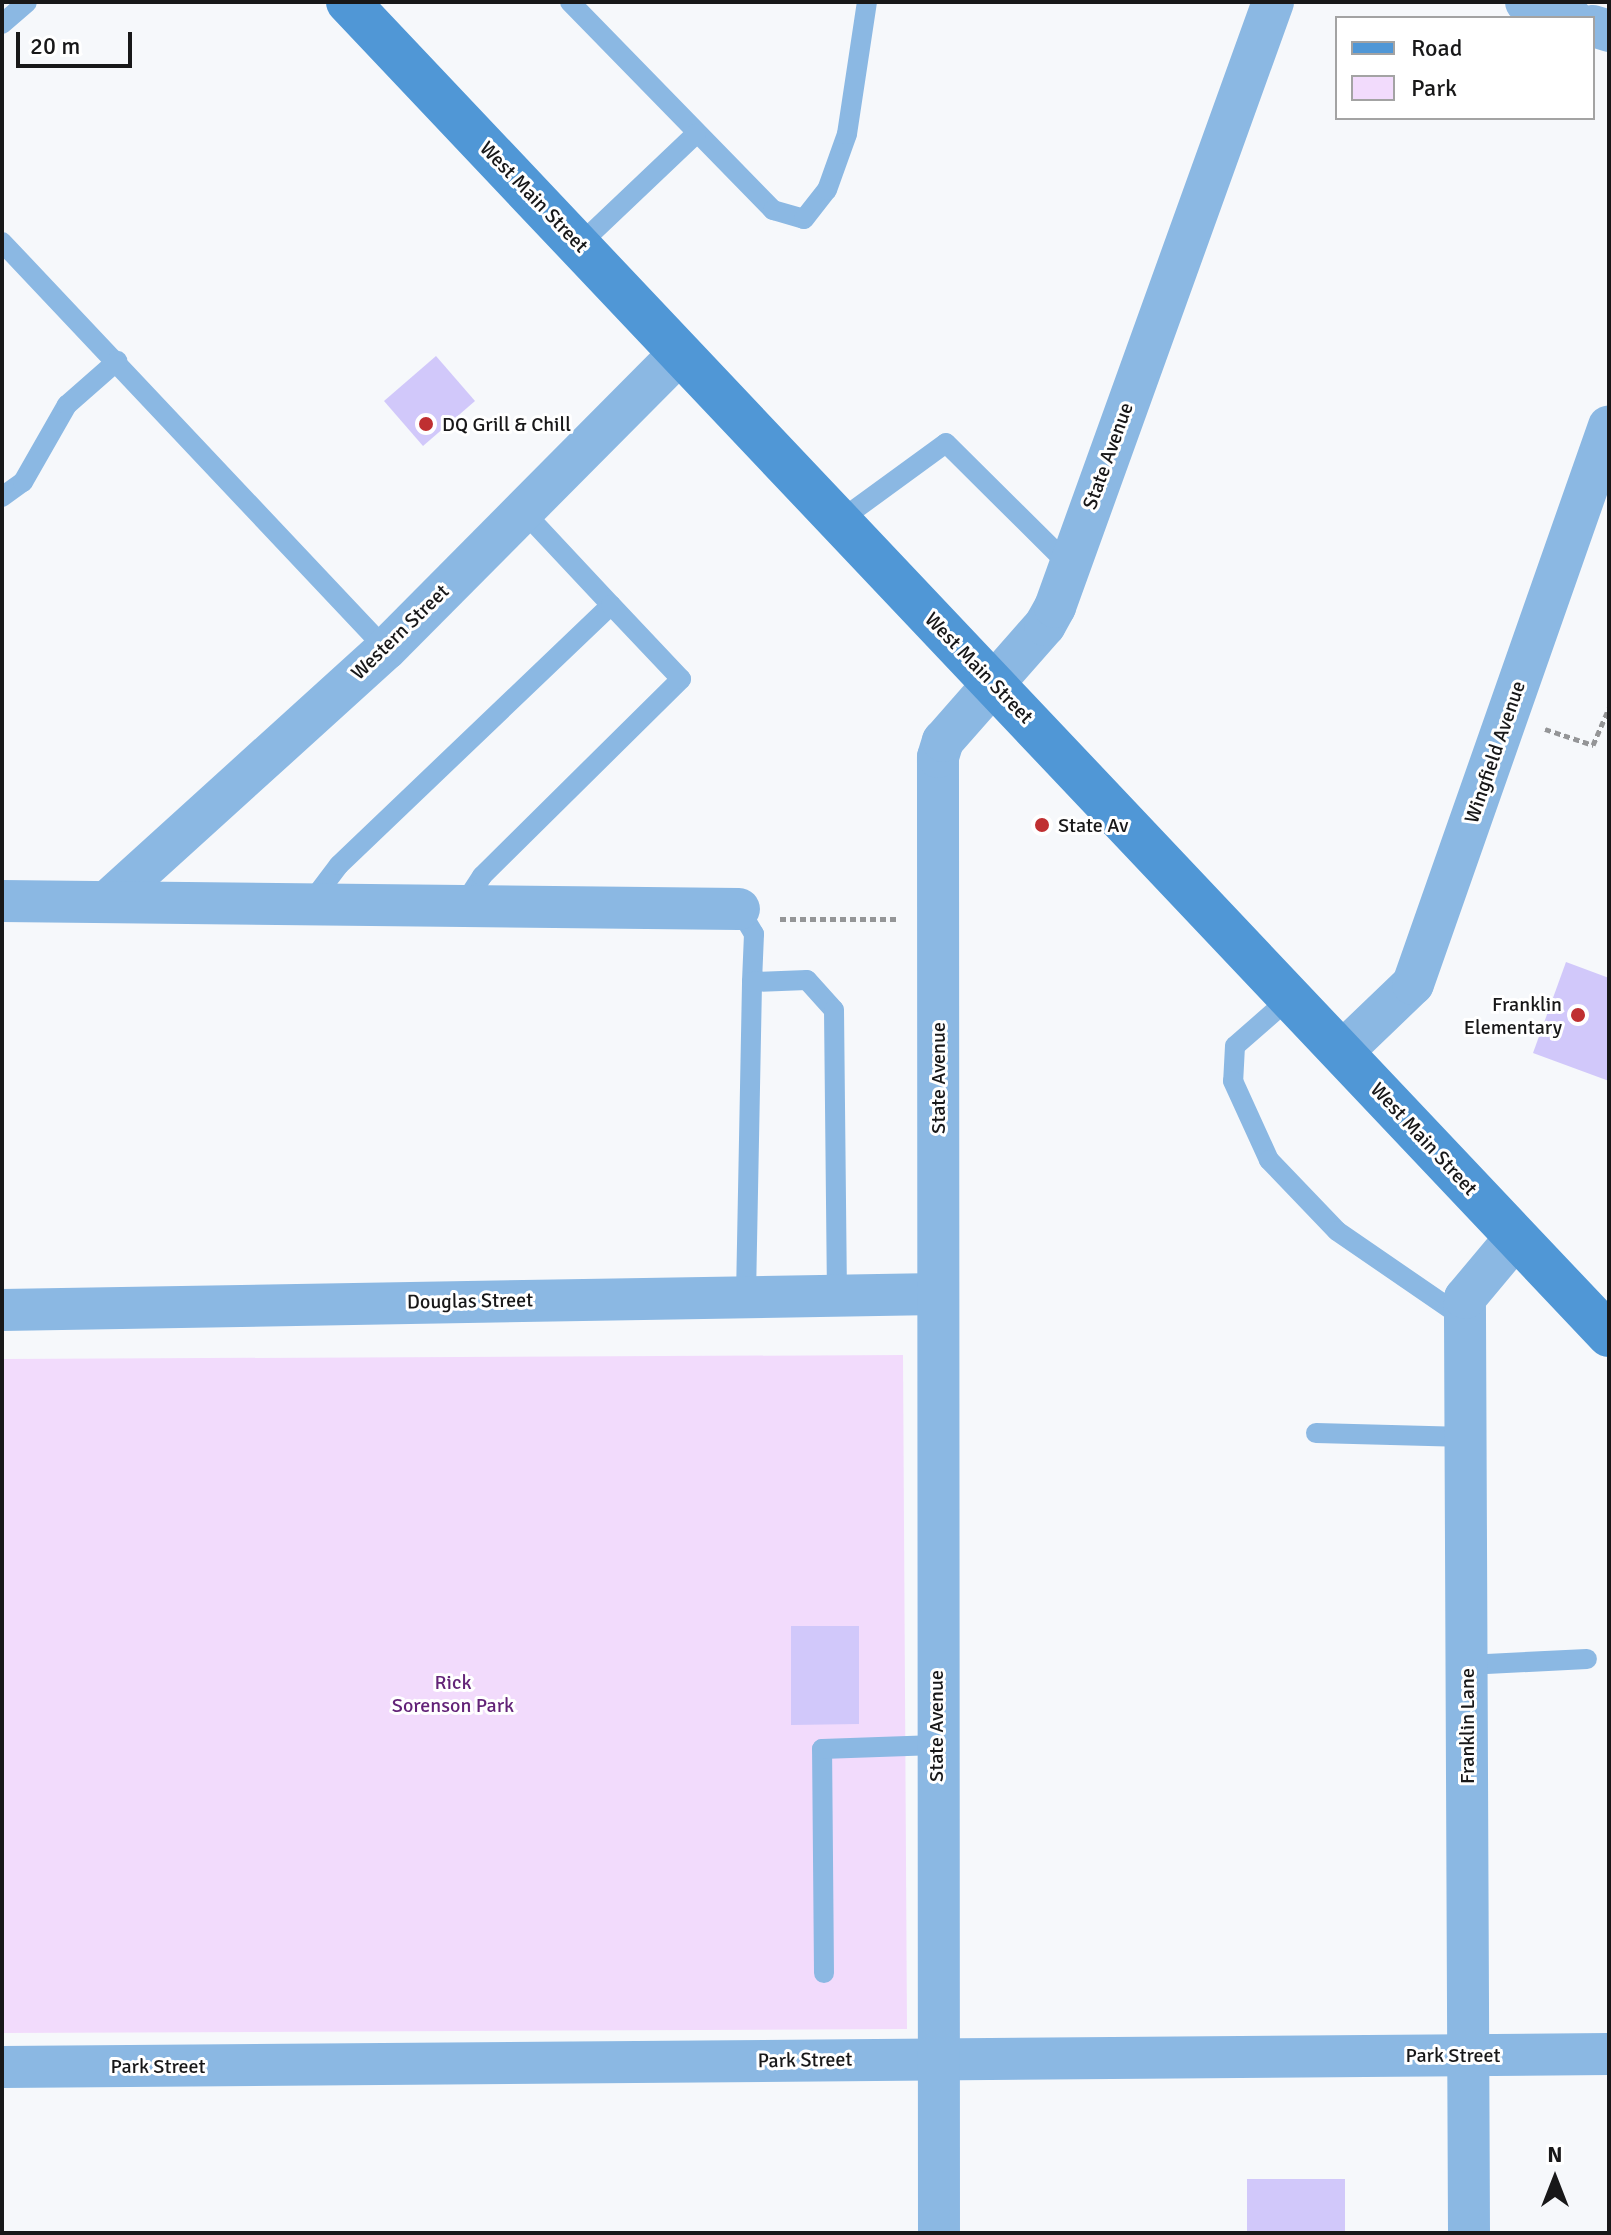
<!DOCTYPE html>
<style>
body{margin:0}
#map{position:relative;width:1611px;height:2235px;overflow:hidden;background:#f6f8fb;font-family:Signika,sans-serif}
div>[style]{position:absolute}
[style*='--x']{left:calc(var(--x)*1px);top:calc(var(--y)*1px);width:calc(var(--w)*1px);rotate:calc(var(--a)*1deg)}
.green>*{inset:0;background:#f2dbfc}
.building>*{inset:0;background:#d1c8fa}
.path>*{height:5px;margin-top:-2.5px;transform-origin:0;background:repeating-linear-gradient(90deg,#949597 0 6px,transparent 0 10px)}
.lane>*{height:20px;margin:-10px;padding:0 10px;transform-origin:10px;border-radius:10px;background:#8bb8e3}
.street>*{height:42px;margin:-21px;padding:0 21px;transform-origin:21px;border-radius:21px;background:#8bb8e3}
.secondary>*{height:44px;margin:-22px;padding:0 22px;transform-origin:22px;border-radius:22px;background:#5097d6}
.dots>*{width:22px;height:22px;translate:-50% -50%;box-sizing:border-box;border:4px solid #fff;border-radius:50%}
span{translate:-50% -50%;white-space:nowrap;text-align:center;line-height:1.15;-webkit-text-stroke:6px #fff;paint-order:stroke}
.street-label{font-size:20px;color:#181819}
.poi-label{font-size:20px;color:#181819}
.left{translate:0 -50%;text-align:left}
.right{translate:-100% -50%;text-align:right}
.park-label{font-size:20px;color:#632478}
.frame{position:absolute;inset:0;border:4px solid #181819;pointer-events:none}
.legend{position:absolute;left:1335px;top:16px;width:260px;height:104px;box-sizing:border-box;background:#fff;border:2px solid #a3a3a3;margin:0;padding:10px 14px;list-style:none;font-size:24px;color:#181819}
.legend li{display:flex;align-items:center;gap:16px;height:40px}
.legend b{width:40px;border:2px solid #a3a3a3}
.north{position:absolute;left:1515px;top:2139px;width:80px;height:80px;-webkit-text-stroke:6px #fff;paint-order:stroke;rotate:0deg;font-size:22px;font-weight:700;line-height:32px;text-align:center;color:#181819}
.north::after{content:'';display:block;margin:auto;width:28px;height:36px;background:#181819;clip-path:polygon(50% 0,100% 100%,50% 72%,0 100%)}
.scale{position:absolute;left:16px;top:32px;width:116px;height:36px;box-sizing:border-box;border:4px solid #181819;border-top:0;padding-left:10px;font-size:24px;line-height:28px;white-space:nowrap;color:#181819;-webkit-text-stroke:6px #fff;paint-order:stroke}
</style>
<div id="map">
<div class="green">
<div style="clip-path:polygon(903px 1355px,907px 2029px,2px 2033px,2px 1359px)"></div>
</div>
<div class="building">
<div style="clip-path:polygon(436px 356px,475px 401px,423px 446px,384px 401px)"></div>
<div style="clip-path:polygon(1566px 962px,1609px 978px,1609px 1081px,1533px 1053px)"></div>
<div style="clip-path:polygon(791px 1626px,859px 1626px,859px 1724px,791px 1725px)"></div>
<div style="clip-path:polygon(1247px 2179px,1345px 2179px,1345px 2233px,1247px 2233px)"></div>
</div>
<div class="path">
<div style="--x:1545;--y:729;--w:51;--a:18.4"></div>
<div style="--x:1593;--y:745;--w:40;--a:-66.6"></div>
<div style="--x:780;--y:919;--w:118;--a:0"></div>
</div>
<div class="lane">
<div style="--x:570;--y:2;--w:291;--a:45.7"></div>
<div style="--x:773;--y:210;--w:32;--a:16"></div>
<div style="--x:804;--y:219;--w:37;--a:-52"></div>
<div style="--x:827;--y:190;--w:59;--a:-70.3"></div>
<div style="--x:847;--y:134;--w:134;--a:-81.4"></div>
<div style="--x:2;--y:24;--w:33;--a:-41"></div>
<div style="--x:2;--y:242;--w:560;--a:46.67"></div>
<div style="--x:580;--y:244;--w:160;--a:-43.5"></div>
<div style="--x:2;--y:497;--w:26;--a:-36"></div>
<div style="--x:23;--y:482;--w:89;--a:-60.3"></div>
<div style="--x:67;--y:405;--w:67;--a:-41.3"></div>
<div style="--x:839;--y:521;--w:132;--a:-36.1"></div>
<div style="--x:946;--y:443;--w:173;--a:44.8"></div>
<div style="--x:308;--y:906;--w:51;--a:-52.9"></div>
<div style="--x:339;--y:865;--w:376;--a:-43.7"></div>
<div style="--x:611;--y:605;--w:130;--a:-133.1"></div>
<div style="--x:462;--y:907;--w:37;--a:-57"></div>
<div style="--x:482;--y:876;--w:280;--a:-44.7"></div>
<div style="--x:681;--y:679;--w:102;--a:-133.4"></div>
<div style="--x:739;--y:909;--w:29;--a:59"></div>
<div style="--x:754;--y:934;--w:48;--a:92.4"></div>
<div style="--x:1291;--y:997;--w:74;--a:138.8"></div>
<div style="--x:1235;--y:1046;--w:35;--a:93"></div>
<div style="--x:1233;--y:1081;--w:87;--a:65.5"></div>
<div style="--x:1269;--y:1160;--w:98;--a:46.2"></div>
<div style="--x:1337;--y:1231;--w:155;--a:34.5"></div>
<div style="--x:746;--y:1296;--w:314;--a:-88.9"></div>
<div style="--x:752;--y:982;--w:55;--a:-2.1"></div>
<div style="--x:807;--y:980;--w:40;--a:48"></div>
<div style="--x:834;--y:1010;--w:284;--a:89.4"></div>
<div style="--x:1316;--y:1433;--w:150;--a:1.5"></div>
<div style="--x:1467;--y:1665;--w:120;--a:-2.9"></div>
<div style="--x:824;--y:1973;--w:224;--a:-90.5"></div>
<div style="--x:822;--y:1749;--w:114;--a:-2"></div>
</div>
<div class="street">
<div style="--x:1526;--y:2;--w:48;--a:19.6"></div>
<div style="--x:1593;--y:26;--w:17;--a:17"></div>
<div style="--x:109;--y:900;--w:374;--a:-42.2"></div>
<div style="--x:386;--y:649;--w:417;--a:-45.2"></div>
<div style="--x:2;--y:901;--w:737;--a:0.62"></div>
<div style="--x:1342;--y:1052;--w:98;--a:-43.8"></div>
<div style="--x:1413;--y:984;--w:591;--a:-70.65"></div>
<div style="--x:2;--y:1310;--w:935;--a:-0.98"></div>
<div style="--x:2;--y:2067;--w:1607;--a:-0.46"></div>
<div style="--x:939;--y:2233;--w:1476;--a:-90.04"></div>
<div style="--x:938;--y:757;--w:17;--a:-73"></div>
<div style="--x:943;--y:741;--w:154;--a:-48.7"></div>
<div style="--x:1045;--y:625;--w:21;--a:-61"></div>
<div style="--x:1055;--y:607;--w:643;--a:-70.18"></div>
<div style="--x:1469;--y:2233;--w:935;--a:-90.25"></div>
<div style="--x:1465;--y:1298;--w:80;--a:-50.1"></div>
</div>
<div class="secondary">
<div style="--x:348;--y:2;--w:1835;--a:46.59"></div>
</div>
<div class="dots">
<div style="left:426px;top:424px;background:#bf2f31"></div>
<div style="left:1042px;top:825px;background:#bf2f31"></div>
<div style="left:1578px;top:1015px;background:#bf2f31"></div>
</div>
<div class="street-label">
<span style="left:534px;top:197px;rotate:46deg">West Main Street</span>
<span style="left:1108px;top:456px;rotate:-70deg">State Avenue</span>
<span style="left:400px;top:632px;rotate:-44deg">Western Street</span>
<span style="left:979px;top:668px;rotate:46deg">West Main Street</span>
<span style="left:1495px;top:752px;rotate:-71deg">Wingfield Avenue</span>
<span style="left:938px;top:1078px;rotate:-90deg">State Avenue</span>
<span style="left:1424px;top:1139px;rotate:47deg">West Main Street</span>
<span style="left:470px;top:1301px;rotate:-1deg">Douglas Street</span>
<span style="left:936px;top:1726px;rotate:-90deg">State Avenue</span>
<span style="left:1467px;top:1726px;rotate:-90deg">Franklin Lane</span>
<span style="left:1453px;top:2055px">Park Street</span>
<span style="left:805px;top:2060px;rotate:-1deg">Park Street</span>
<span style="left:158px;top:2066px">Park Street</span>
</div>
<div class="poi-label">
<span class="left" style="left:442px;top:424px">DQ Grill &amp; Chill</span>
<span class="left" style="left:1058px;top:825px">State Av</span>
<span class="right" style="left:1562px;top:1016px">Franklin<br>Elementary</span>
</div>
<div class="park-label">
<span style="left:453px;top:1694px">Rick<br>Sorenson Park</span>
</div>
<div class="frame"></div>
<ul class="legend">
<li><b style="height:10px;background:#5097d6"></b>Road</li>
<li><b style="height:22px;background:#f2dbfc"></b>Park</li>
</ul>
<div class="north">N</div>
<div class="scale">20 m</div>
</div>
